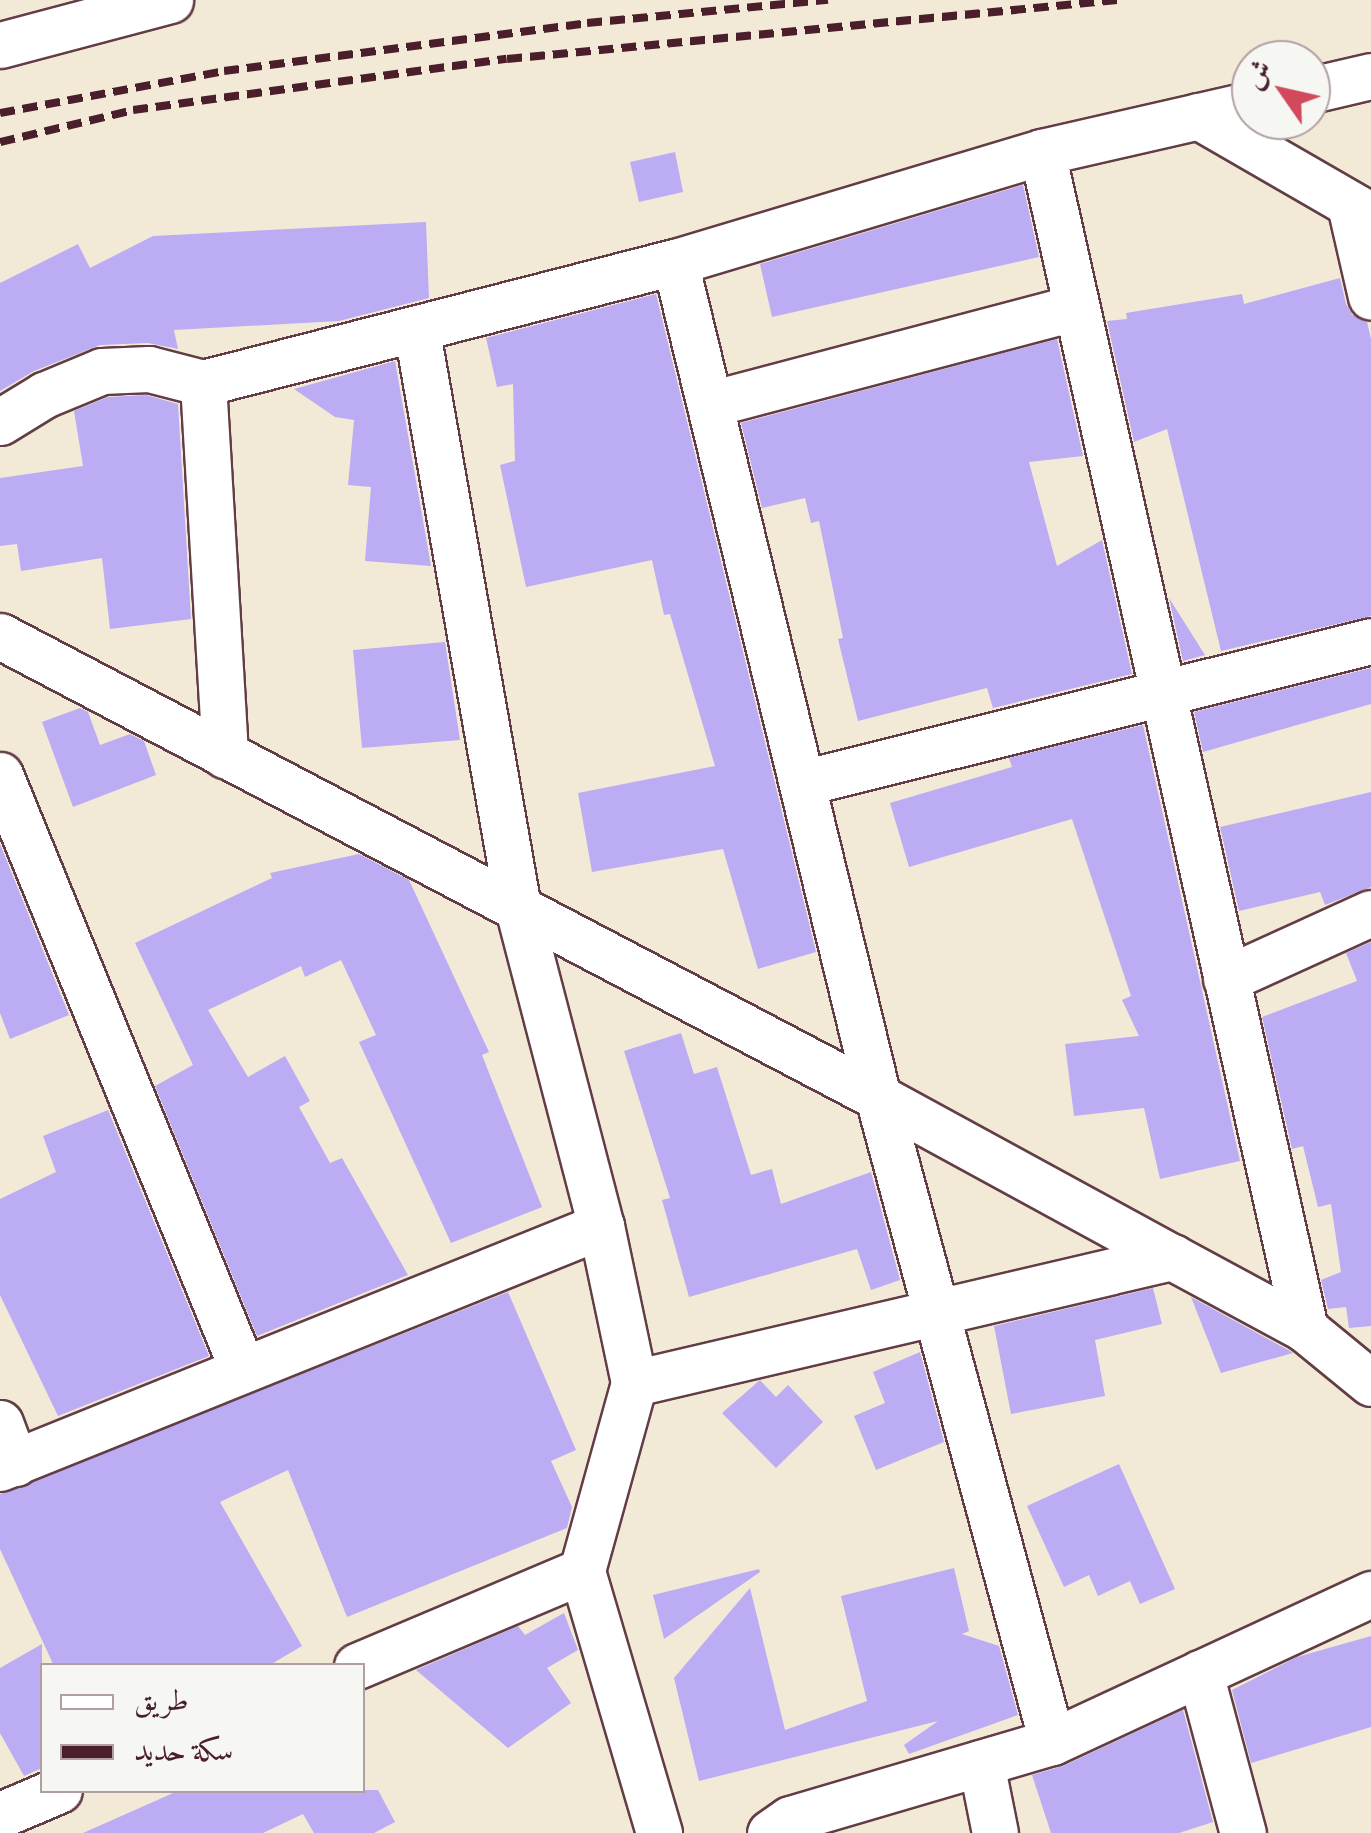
<!DOCTYPE html>
<meta charset="utf-8">
<style>
body{margin:0}
#map{position:relative;width:1371px;height:1833px;overflow:hidden;background:#f3e9d7;font-family:"IM FELL French Canon",Amiri,serif}
div>[style]{position:absolute}
[style*='--x']{left:calc(var(--x)*1px);top:calc(var(--y)*1px);width:calc(var(--w)*1px);rotate:calc(var(--a)*1deg)}
.building>*{inset:0;background:#bcacf4}
.roads{filter:drop-shadow(2px 0 #633d45) drop-shadow(-2px 0 #633d45) drop-shadow(0 2px #633d45) drop-shadow(0 -2px #633d45)}
.minor>*{height:45px;margin:-22.5px;padding:0 22.5px;transform-origin:22.5px;border-radius:22.5px;background:#fff}
.rail>*{height:8px;margin-top:-4px;transform-origin:0;background:repeating-linear-gradient(90deg,#4a1f2b 0 15px,transparent 0 23px)}
span{translate:-50% -50%;white-space:nowrap;text-align:center;line-height:1.15;-webkit-text-stroke:8px #f6f6f2;paint-order:stroke}
.legend{position:absolute;left:40px;top:1663px;width:325px;height:130px;box-sizing:border-box;background:#f6f6f2;border:2px solid #b1a0a2;margin:0;padding:12px 18px;list-style:none;font-size:30px;color:#4a1f2b}
.legend li{display:flex;align-items:center;gap:20px;height:50px}
.legend b{width:50px;border:2px solid #b1a0a2}
.north{position:absolute;left:1231px;top:40px;width:100px;height:100px;box-sizing:border-box;background:#f6f6f2;border:2px solid #b1a0a2;border-radius:50%;rotate:304deg;font-size:28px;font-weight:700;line-height:40px;text-align:center;color:#4a1f2b}
.north::after{content:'';display:block;margin:auto;width:35px;height:45px;background:#d1495b;clip-path:polygon(50% 0,100% 100%,50% 72%,0 100%)}
</style>
<div id="map">
<div class="building">
<div style="clip-path:polygon(675px 152px,683px 192px,639px 202px,630px 162px)"></div>
<div style="clip-path:polygon(1023px 185px,1039px 257px,772px 317px,760px 264px)"></div>
<div style="clip-path:polygon(426px 222px,429px 298px,339px 321px,174px 330px,178px 349px,148px 343px,100px 345px,34px 371px,0 391px,0 283px,78px 244px,90px 268px,153px 236px)"></div>
<div style="clip-path:polygon(1340px 278px,1346px 304px,1352px 315px,1367px 322px,1371px 339px,1371px 616px,1221px 651px,1167px 429px,1134px 442px,1107px 321px,1127px 319px,1126px 313px,1242px 294px,1244px 304px)"></div>
<div style="clip-path:polygon(656px 294px,816px 952px,758px 969px,723px 849px,592px 872px,578px 793px,715px 766px,670px 614px,664px 615px,652px 560px,526px 587px,500px 465px,515px 461px,513px 384px,497px 387px,486px 338px)"></div>
<div style="clip-path:polygon(1057px 339px,1083px 456px,1029px 462px,1057px 566px,1102px 540px,1132px 674px,993px 708px,987px 688px,858px 721px,838px 639px,843px 638px,819px 521px,811px 523px,805px 498px,762px 508px,741px 423px)"></div>
<div style="clip-path:polygon(395px 361px,431px 566px,365px 561px,371px 487px,348px 485px,354px 420px,335px 417px,294px 389px)"></div>
<div style="clip-path:polygon(146px 395px,178px 404px,191px 619px,110px 629px,102px 558px,21px 571px,17px 544px,0 546px,0 478px,83px 466px,74px 411px,108px 397px)"></div>
<div style="clip-path:polygon(1169px 598px,1205px 655px,1183px 661px)"></div>
<div style="clip-path:polygon(445px 642px,460px 740px,362px 748px,353px 650px)"></div>
<div style="clip-path:polygon(1371px 668px,1371px 704px,1203px 752px,1194px 712px)"></div>
<div style="clip-path:polygon(80px 708px,88px 712px,100px 745px,130px 734px,144px 741px,156px 775px,73px 807px,42px 722px)"></div>
<div style="clip-path:polygon(1143px 725px,1240px 1161px,1160px 1179px,1144px 1108px,1074px 1116px,1065px 1044px,1139px 1036px,1122px 1000px,1131px 996px,1072px 819px,909px 867px,890px 803px,1012px 767px,1009px 758px)"></div>
<div style="clip-path:polygon(1371px 792px,1371px 887px,1325px 905px,1320px 892px,1239px 911px,1220px 827px)"></div>
<div style="clip-path:polygon(0 844px,69px 1015px,10px 1039px,0 1013px)"></div>
<div style="clip-path:polygon(359px 854px,409px 880px,489px 1052px,482px 1055px,542px 1207px,451px 1243px,359px 1042px,376px 1035px,341px 960px,305px 977px,301px 966px,208px 1010px,248px 1077px,285px 1056px,310px 1101px,299px 1107px,330px 1163px,342px 1158px,408px 1275px,257px 1336px,155px 1086px,193px 1065px,135px 943px,272px 878px,270px 873px)"></div>
<div style="clip-path:polygon(1371px 942px,1371px 1326px,1349px 1328px,1346px 1307px,1328px 1309px,1321px 1280px,1341px 1272px,1331px 1204px,1318px 1207px,1303px 1146px,1292px 1149px,1262px 1017px,1357px 981px,1346px 953px)"></div>
<div style="clip-path:polygon(681px 1033px,694px 1074px,717px 1067px,751px 1175px,772px 1169px,781px 1204px,871px 1172px,900px 1280px,871px 1290px,857px 1249px,689px 1297px,662px 1200px,670px 1198px,624px 1051px)"></div>
<div style="clip-path:polygon(108px 1110px,209px 1356px,58px 1416px,0 1295px,0 1199px,56px 1172px,43px 1136px)"></div>
<div style="clip-path:polygon(1153px 1288px,1162px 1324px,1095px 1340px,1105px 1396px,1011px 1414px,994px 1326px)"></div>
<div style="clip-path:polygon(508px 1292px,576px 1450px,551px 1461px,572px 1507px,567px 1528px,347px 1617px,288px 1470px,220px 1502px,302px 1646px,268px 1666px,54px 1666px,0 1549px,0 1494px)"></div>
<div style="clip-path:polygon(1191px 1297px,1290px 1351px,1293px 1353px,1221px 1373px)"></div>
<div style="clip-path:polygon(920px 1352px,944px 1442px,876px 1470px,854px 1416px,885px 1403px,873px 1372px)"></div>
<div style="clip-path:polygon(760px 1380px,776px 1397px,788px 1385px,823px 1422px,776px 1468px,722px 1413px)"></div>
<div style="clip-path:polygon(1119px 1464px,1175px 1589px,1140px 1604px,1130px 1581px,1098px 1596px,1089px 1575px,1064px 1587px,1027px 1506px)"></div>
<div style="clip-path:polygon(954px 1568px,969px 1631px,962px 1634px,999px 1646px,1018px 1715px,909px 1754px,904px 1745px,938px 1721px,699px 1781px,674px 1678px,750px 1588px,785px 1730px,867px 1701px,841px 1596px)"></div>
<div style="clip-path:polygon(759px 1569px,760px 1572px,664px 1639px,653px 1595px)"></div>
<div style="clip-path:polygon(564px 1613px,578px 1650px,547px 1668px,571px 1703px,508px 1748px,416px 1670px,518px 1626px,525px 1635px)"></div>
<div style="clip-path:polygon(1371px 1636px,1371px 1727px,1251px 1763px,1232px 1690px,1297px 1657px)"></div>
<div style="clip-path:polygon(42px 1644px,42px 1768px,24px 1776px,0 1733px,0 1668px)"></div>
<div style="clip-path:polygon(1183px 1710px,1213px 1822px,1179px 1833px,1051px 1833px,1032px 1775px,1063px 1766px)"></div>
<div style="clip-path:polygon(180px 1790px,378px 1790px,395px 1822px,374px 1833px,314px 1833px,303px 1814px,263px 1833px,83px 1833px)"></div>
</div>
<div class="roads">
<div class="minor">
<div style="--x:0;--y:45;--w:176;--a:-14.8"></div>
<div style="--x:1311;--y:90;--w:62;--a:-13.1"></div>
<div style="--x:1198;--y:116;--w:200;--a:30"></div>
<div style="--x:1042;--y:152;--w:1206;--a:77.4"></div>
<div style="--x:1350;--y:205;--w:94;--a:77.1"></div>
<div style="--x:675;--y:262;--w:859;--a:76.34"></div>
<div style="--x:878;--y:1097;--w:668;--a:74.9"></div>
<div style="--x:417;--y:332;--w:585;--a:80.05"></div>
<div style="--x:518;--y:908;--w:329;--a:75.4"></div>
<div style="--x:601;--y:1226;--w:160;--a:78.1"></div>
<div style="--x:634;--y:1383;--w:195;--a:105.5"></div>
<div style="--x:582;--y:1571;--w:273;--a:73.6"></div>
<div style="--x:203;--y:383;--w:373;--a:86.6"></div>
<div style="--x:710;--y:404;--w:379;--a:-14.8"></div>
<div style="--x:0;--y:422;--w:52;--a:-31.5"></div>
<div style="--x:44;--y:395;--w:63;--a:-22.5"></div>
<div style="--x:102;--y:371;--w:47;--a:-2.4"></div>
<div style="--x:149;--y:369;--w:56;--a:14.5"></div>
<div style="--x:203;--y:383;--w:487;--a:-14.4"></div>
<div style="--x:675;--y:262;--w:383;--a:-16.7"></div>
<div style="--x:1042;--y:152;--w:214;--a:-12.9"></div>
<div style="--x:0;--y:636;--w:992;--a:27.7"></div>
<div style="--x:878;--y:1097;--w:335;--a:28.6"></div>
<div style="--x:1172;--y:1257;--w:151;--a:28.4"></div>
<div style="--x:1305;--y:1329;--w:85;--a:39.3"></div>
<div style="--x:0;--y:775;--w:640;--a:67.8"></div>
<div style="--x:802;--y:783;--w:586;--a:-14.01"></div>
<div style="--x:1226;--y:979;--w:159;--a:-24.5"></div>
<div style="--x:634;--y:1383;--w:553;--a:-13.18"></div>
<div style="--x:0;--y:1423;--w:43;--a:69.4"></div>
<div style="--x:0;--y:1468;--w:648;--a:-21.93"></div>
<div style="--x:357;--y:1666;--w:244;--a:-22.9"></div>
<div style="--x:1200;--y:1673;--w:166;--a:75"></div>
<div style="--x:981;--y:1763;--w:71;--a:78.7"></div>
<div style="--x:0;--y:1815;--w:64;--a:-23"></div>
<div style="--x:770;--y:1833;--w:24;--a:-35"></div>
<div style="--x:790;--y:1819;--w:273;--a:-16.4"></div>
<div style="--x:1052;--y:1742;--w:352;--a:-24.9"></div>
</div>
</div>
<div class="rail">
<div style="--x:0;--y:113;--w:228;--a:-10.6"></div>
<div style="--x:224;--y:71;--w:366;--a:-7.5"></div>
<div style="--x:587;--y:23;--w:242;--a:-5.5"></div>
<div style="--x:0;--y:142;--w:137;--a:-13.5"></div>
<div style="--x:133;--y:110;--w:377;--a:-7.8"></div>
<div style="--x:507;--y:59;--w:613;--a:-5.52"></div>
</div>
<ul class="legend">
<li><b style="height:12px;background:#fff"></b>طريق</li>
<li><b style="height:12px;background:#4a1f2b"></b>سكة حديد</li>
</ul>
<div class="north">ش</div>
</div>
